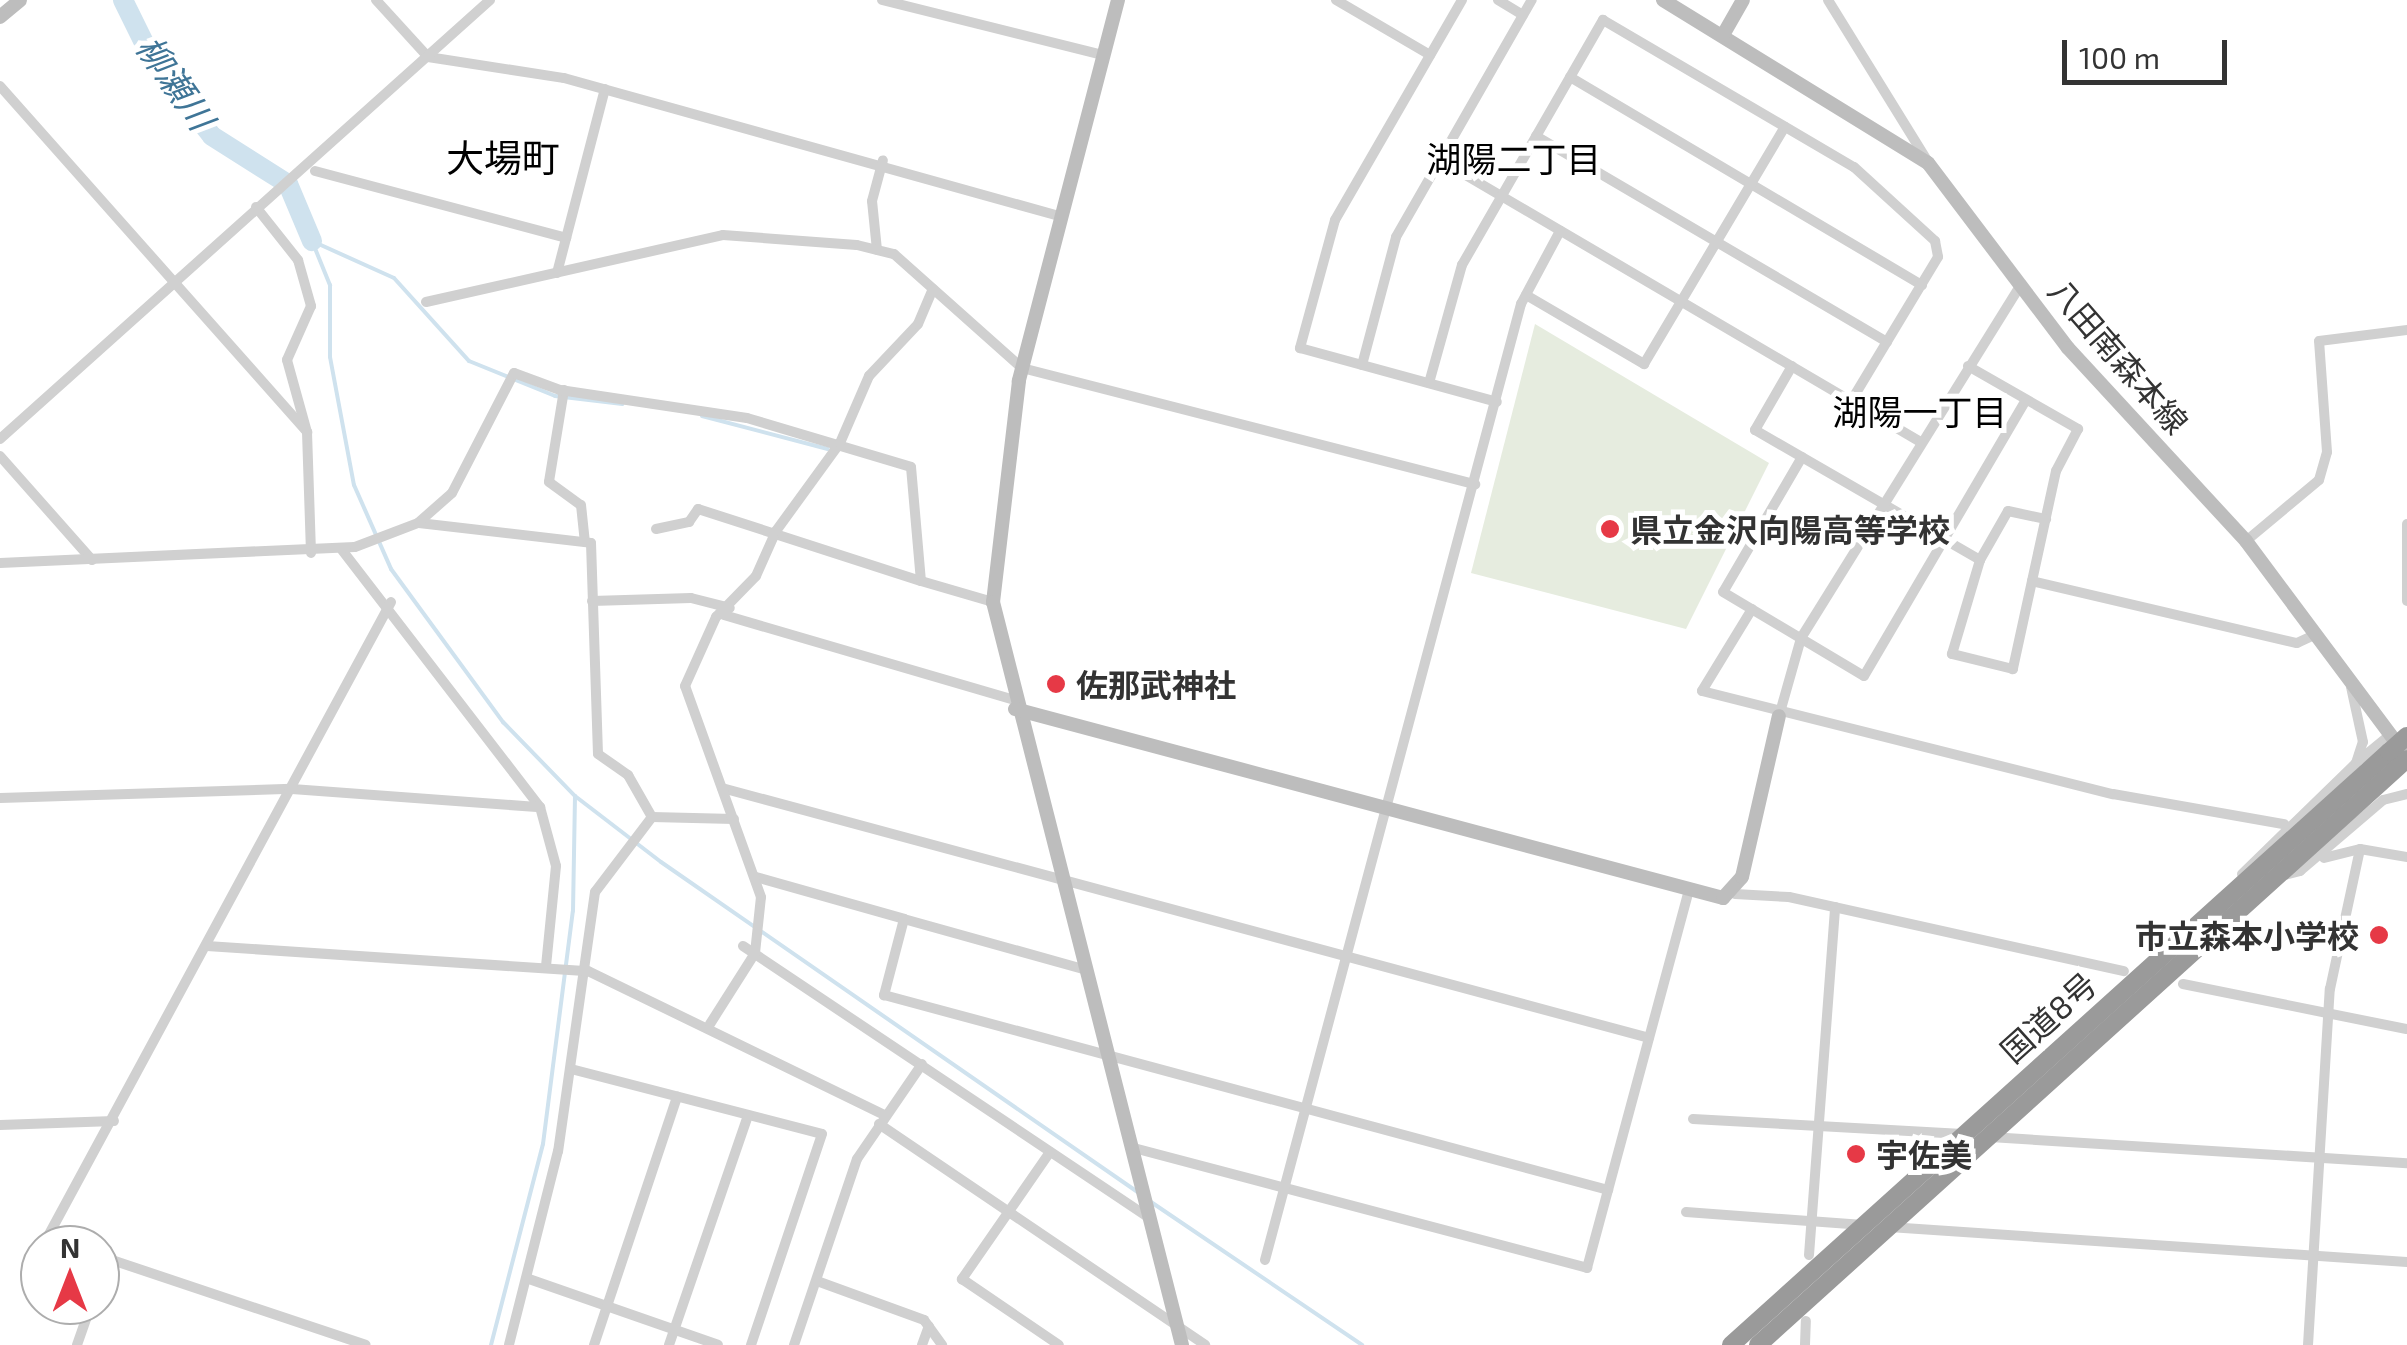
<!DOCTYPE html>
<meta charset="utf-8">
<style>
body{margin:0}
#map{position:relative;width:2407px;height:1345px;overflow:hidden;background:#fff;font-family:"Exo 2","Noto Sans JP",sans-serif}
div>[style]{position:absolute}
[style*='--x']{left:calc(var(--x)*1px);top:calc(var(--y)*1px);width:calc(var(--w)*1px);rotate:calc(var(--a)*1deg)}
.green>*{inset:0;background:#e6ecdf}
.stream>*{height:4px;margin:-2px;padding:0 2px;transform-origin:2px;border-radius:2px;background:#cfe2ee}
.river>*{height:20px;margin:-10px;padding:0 10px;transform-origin:10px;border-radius:10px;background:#cfe2ee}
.street>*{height:10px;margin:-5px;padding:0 5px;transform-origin:5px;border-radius:5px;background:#d0d0d0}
.secondary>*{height:14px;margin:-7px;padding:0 7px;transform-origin:7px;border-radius:7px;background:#bdbdbd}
.highway>*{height:18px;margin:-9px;padding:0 9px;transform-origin:9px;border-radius:9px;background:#9a9a9a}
.highway-bridge>*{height:18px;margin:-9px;padding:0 9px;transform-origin:9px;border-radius:9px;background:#9a9a9a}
.dots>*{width:28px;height:28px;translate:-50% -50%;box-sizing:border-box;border:5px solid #fff;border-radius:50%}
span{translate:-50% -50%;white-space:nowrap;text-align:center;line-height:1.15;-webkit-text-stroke:10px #fff;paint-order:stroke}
.street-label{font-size:32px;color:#333}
.poi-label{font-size:32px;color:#333;font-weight:700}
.left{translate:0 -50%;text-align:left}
.right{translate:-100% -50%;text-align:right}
.water-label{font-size:35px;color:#3f7597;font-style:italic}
.neighbourhood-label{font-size:35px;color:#000}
.quarter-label{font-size:38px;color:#000}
.north{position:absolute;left:20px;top:1225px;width:100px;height:100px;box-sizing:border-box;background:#fff;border:2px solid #adadad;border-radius:50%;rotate:0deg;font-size:28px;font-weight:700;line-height:40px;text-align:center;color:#333}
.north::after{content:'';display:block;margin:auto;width:35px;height:45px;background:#e63946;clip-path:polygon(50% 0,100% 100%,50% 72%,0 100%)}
.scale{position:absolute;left:2062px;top:40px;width:165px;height:45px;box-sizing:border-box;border:5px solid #333;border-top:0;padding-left:12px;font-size:30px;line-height:35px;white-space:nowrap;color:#333;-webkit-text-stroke:8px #fff;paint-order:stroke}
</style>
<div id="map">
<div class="green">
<div style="clip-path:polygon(1535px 324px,1769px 463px,1686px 629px,1471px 573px)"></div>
</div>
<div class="stream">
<div style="--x:312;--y:241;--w:48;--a:67.8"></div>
<div style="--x:330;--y:285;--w:72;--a:90"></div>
<div style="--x:330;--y:357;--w:130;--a:79.4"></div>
<div style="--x:354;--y:485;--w:92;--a:66.2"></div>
<div style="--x:391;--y:569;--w:190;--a:53.8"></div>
<div style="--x:503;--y:722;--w:103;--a:45.8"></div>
<div style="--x:575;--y:796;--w:108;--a:37.5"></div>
<div style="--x:661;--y:862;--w:581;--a:34.7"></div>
<div style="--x:312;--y:241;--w:90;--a:24.3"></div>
<div style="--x:394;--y:278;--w:112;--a:47.9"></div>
<div style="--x:469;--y:361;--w:93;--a:22.1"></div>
<div style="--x:555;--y:396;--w:68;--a:6.7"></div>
<div style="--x:702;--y:416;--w:130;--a:14.7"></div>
<div style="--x:1151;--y:1202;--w:255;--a:34.1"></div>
<div style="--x:491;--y:1345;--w:208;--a:-75.5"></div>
<div style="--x:543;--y:1144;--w:235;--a:-82.7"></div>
<div style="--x:573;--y:911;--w:115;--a:-89"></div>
</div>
<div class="river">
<div style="--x:123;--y:0;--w:68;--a:63.8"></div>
<div style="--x:153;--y:61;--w:95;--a:51.8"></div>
<div style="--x:212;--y:136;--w:90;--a:32.3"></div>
<div style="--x:288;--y:184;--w:62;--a:67.2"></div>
</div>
<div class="street">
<div style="--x:376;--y:0;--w:77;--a:47.6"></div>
<div style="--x:428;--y:57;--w:138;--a:8.8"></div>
<div style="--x:564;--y:78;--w:514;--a:15.58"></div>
<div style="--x:882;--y:0;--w:228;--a:14"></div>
<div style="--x:1336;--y:0;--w:109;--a:30.3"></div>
<div style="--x:1462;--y:0;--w:254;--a:120"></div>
<div style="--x:1335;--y:220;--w:133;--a:105.3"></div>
<div style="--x:1300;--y:348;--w:204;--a:15.3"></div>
<div style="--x:1498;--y:0;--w:29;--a:31"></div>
<div style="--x:1828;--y:0;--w:188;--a:58.3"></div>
<div style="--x:1570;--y:77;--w:409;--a:30.6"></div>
<div style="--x:0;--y:86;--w:463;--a:48.4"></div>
<div style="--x:1536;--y:136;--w:407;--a:30.4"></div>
<div style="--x:1440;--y:160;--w:555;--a:30.4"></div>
<div style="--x:315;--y:171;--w:260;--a:14.9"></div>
<div style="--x:256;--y:207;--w:68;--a:51.6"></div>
<div style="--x:298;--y:260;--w:48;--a:74.2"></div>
<div style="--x:311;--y:306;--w:59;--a:114"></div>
<div style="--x:287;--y:360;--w:75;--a:74.5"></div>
<div style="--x:307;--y:432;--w:121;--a:88.1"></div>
<div style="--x:877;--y:250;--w:49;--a:-95.8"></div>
<div style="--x:872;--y:201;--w:42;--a:-75"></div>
<div style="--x:557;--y:273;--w:190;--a:-75.4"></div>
<div style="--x:1526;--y:295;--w:137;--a:30.3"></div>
<div style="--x:1644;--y:364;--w:276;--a:-59.3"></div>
<div style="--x:426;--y:302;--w:304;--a:-12.7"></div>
<div style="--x:723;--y:235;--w:134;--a:4.3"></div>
<div style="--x:857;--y:245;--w:38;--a:14"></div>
<div style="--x:894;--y:254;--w:171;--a:41.7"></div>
<div style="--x:1022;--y:368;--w:468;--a:14.4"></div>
<div style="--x:1362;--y:365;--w:132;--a:-75.1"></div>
<div style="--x:1396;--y:237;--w:273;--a:-60.2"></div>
<div style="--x:1792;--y:366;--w:74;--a:120"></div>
<div style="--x:1755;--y:430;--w:260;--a:30"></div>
<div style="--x:1968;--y:366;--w:127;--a:29.8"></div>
<div style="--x:2078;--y:429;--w:47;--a:117.6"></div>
<div style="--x:2056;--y:471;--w:203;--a:102.3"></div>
<div style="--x:2013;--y:669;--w:63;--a:-166.2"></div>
<div style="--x:1952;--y:654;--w:98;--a:-73.4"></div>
<div style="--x:1980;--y:560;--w:56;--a:-60.3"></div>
<div style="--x:2008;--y:511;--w:39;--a:12"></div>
<div style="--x:1429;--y:383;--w:123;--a:-74.4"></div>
<div style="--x:1462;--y:265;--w:283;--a:-60.1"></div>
<div style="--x:1603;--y:20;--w:291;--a:30.4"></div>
<div style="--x:1854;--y:167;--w:110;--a:42.4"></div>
<div style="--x:1935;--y:241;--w:16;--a:79"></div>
<div style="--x:1938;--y:257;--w:168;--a:121.1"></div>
<div style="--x:564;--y:390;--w:93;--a:99.3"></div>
<div style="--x:549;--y:482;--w:39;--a:36"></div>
<div style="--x:581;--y:505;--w:37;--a:84"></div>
<div style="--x:0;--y:439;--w:658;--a:-41.86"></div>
<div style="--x:0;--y:456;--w:139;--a:48.5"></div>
<div style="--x:1802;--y:457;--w:156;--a:120.3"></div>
<div style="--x:1723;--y:592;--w:164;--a:30.8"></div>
<div style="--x:1864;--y:676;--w:320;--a:-59.6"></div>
<div style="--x:419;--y:523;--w:173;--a:6.6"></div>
<div style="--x:591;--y:543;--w:211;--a:88.1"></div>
<div style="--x:598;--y:754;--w:37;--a:35"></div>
<div style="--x:628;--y:775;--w:48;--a:60.3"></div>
<div style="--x:652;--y:817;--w:94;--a:127.2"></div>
<div style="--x:595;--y:892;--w:262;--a:98.1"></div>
<div style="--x:558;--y:1151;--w:200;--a:104.2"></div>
<div style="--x:2407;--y:524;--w:77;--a:90"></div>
<div style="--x:656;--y:529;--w:34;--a:-12"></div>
<div style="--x:689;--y:522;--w:16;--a:-55"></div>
<div style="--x:698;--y:509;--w:234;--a:17.9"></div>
<div style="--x:2246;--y:541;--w:95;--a:-39.9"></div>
<div style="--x:2319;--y:480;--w:29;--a:-74"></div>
<div style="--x:2327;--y:452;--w:111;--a:-94.1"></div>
<div style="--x:2319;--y:341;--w:89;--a:-7.1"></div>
<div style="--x:342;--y:550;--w:324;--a:52.4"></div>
<div style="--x:540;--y:807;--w:61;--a:74.8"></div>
<div style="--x:556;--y:866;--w:100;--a:95.7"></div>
<div style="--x:0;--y:563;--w:355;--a:-2.6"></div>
<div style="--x:355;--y:547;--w:67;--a:-20.9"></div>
<div style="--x:418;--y:523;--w:45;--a:-41.4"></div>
<div style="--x:452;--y:493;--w:135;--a:-62.7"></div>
<div style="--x:514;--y:373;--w:49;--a:20.3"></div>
<div style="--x:560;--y:390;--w:189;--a:8.5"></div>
<div style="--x:747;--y:418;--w:171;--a:16.6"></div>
<div style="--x:911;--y:467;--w:114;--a:85"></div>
<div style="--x:921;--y:581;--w:75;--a:16.3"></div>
<div style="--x:2032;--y:581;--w:272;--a:13.2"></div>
<div style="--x:2297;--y:643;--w:19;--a:-25"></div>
<div style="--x:592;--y:601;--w:99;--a:-1.7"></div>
<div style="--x:691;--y:598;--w:40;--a:14.4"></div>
<div style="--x:1752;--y:609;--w:96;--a:121.4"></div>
<div style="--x:1702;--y:691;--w:424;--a:14.1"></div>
<div style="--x:2113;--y:794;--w:174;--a:10"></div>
<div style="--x:724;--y:615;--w:300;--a:16.3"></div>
<div style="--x:1779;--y:716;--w:81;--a:-74.2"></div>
<div style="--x:1801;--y:638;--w:417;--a:-58.1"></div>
<div style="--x:2357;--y:762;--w:44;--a:-39.5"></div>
<div style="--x:722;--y:788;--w:960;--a:15.09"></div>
<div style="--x:0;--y:798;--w:292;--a:-1.8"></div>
<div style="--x:292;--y:789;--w:249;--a:4.2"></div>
<div style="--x:652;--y:817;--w:82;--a:1.4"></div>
<div style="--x:2360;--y:849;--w:48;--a:9.7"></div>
<div style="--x:2242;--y:874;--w:159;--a:-44.2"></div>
<div style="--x:2356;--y:763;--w:22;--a:-72"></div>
<div style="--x:2363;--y:742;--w:56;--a:-102.3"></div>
<div style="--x:2281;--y:876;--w:20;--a:-15"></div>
<div style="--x:2300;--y:871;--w:109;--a:-40.5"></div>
<div style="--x:2383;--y:800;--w:25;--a:-14"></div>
<div style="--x:756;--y:877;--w:154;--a:15.8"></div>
<div style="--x:1735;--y:894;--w:54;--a:3.2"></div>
<div style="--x:1789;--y:897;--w:343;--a:12.5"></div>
<div style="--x:207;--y:946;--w:382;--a:3.8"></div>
<div style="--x:588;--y:971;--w:330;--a:25.9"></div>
<div style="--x:743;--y:946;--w:487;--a:33.8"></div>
<div style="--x:1083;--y:969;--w:186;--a:-164.4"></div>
<div style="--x:904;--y:919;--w:79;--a:104.7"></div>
<div style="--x:884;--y:995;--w:750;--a:15.07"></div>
<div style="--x:2183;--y:984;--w:228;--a:11.4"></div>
<div style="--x:710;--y:1024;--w:84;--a:-57.6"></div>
<div style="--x:755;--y:953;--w:56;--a:-83.9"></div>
<div style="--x:761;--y:897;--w:224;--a:-109.8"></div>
<div style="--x:685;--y:686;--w:76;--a:-65.8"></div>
<div style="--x:716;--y:617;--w:57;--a:-45.7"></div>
<div style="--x:756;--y:576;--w:49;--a:-66"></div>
<div style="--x:776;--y:531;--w:109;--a:-54"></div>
<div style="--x:840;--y:443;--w:73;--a:-66.6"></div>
<div style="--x:869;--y:376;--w:71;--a:-46.7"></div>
<div style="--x:918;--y:324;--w:38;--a:-67"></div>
<div style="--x:571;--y:1069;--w:259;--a:14.5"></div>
<div style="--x:822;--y:1134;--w:223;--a:108.6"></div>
<div style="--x:1693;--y:1119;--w:270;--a:3.2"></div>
<div style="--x:879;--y:1124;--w:394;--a:34.1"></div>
<div style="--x:0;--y:1125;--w:114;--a:-2"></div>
<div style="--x:1990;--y:1137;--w:418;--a:3.6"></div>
<div style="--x:1130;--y:1147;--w:473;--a:14.8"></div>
<div style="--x:1587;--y:1268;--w:392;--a:-74.9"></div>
<div style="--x:1050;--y:1152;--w:155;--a:124.7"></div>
<div style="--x:962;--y:1279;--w:117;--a:34.2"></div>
<div style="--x:1686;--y:1212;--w:178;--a:4.2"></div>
<div style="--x:1889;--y:1227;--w:519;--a:3.87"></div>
<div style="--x:67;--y:1245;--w:21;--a:-161"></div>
<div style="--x:47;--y:1238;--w:723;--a:-61.59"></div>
<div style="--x:1809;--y:1255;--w:349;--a:-85.7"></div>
<div style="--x:100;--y:1256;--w:280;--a:18.5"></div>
<div style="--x:1265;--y:1260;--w:990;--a:-75.01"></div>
<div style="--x:1521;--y:304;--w:83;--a:-61.9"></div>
<div style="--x:529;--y:1279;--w:200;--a:19.2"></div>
<div style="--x:100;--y:1280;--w:23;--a:-70"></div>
<div style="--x:817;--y:1281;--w:114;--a:20"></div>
<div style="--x:924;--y:1320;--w:31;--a:54"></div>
<div style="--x:77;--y:1345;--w:42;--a:-70.7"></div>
<div style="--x:594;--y:1345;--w:262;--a:-71.5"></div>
<div style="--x:669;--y:1345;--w:243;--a:-71"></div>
<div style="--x:794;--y:1345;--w:196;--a:-71.3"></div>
<div style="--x:857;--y:1159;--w:115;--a:-55.6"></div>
<div style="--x:922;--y:1345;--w:20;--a:-70"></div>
<div style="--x:1805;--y:1345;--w:24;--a:-88"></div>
<div style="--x:2308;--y:1345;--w:357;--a:-86.5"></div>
<div style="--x:2330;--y:989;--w:143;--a:-77.9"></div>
<div style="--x:2360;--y:849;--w:37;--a:166"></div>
</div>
<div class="secondary">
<div style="--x:1118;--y:0;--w:394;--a:104.6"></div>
<div style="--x:1019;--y:381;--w:223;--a:96.7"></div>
<div style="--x:993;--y:602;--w:767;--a:75.73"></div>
<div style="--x:1663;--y:0;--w:311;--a:31.6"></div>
<div style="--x:1928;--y:163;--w:232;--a:52.9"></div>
<div style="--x:2068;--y:348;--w:263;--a:47.3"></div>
<div style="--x:2246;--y:541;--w:263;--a:53.3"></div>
<div style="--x:0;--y:17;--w:26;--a:-40"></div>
<div style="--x:1723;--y:35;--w:40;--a:-60.3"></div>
<div style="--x:1015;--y:709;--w:733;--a:14.95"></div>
<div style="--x:1723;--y:898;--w:28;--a:-48"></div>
<div style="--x:1742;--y:877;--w:165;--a:-77.1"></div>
</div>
<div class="highway">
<div style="--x:1731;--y:1345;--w:886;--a:-42.03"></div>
<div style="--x:1758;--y:1345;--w:874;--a:-42.08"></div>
</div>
<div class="highway-bridge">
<div style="--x:2389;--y:752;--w:24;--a:-42"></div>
</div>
<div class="dots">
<div style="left:1610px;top:529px;background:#e63946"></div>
<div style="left:1056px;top:684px;background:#e63946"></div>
<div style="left:2379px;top:935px;background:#e63946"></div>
<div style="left:1856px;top:1154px;background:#e63946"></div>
</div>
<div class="street-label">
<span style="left:2119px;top:356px;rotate:49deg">八田南森本線</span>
<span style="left:2048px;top:1017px;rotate:-42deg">国道8号</span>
</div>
<div class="poi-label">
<span class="left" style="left:1630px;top:529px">県立金沢向陽高等学校</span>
<span class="left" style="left:1076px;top:684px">佐那武神社</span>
<span class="right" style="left:2359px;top:935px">市立森本小学校</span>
<span class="left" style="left:1876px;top:1154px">宇佐美</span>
</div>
<div class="water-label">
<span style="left:176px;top:82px;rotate:55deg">柳瀬川</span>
</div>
<div class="neighbourhood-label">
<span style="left:1514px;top:158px">湖陽二丁目</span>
<span style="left:1920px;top:411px">湖陽一丁目</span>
</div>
<div class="quarter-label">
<span style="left:503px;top:158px">大場町</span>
</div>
<div class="north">N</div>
<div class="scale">100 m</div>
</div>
